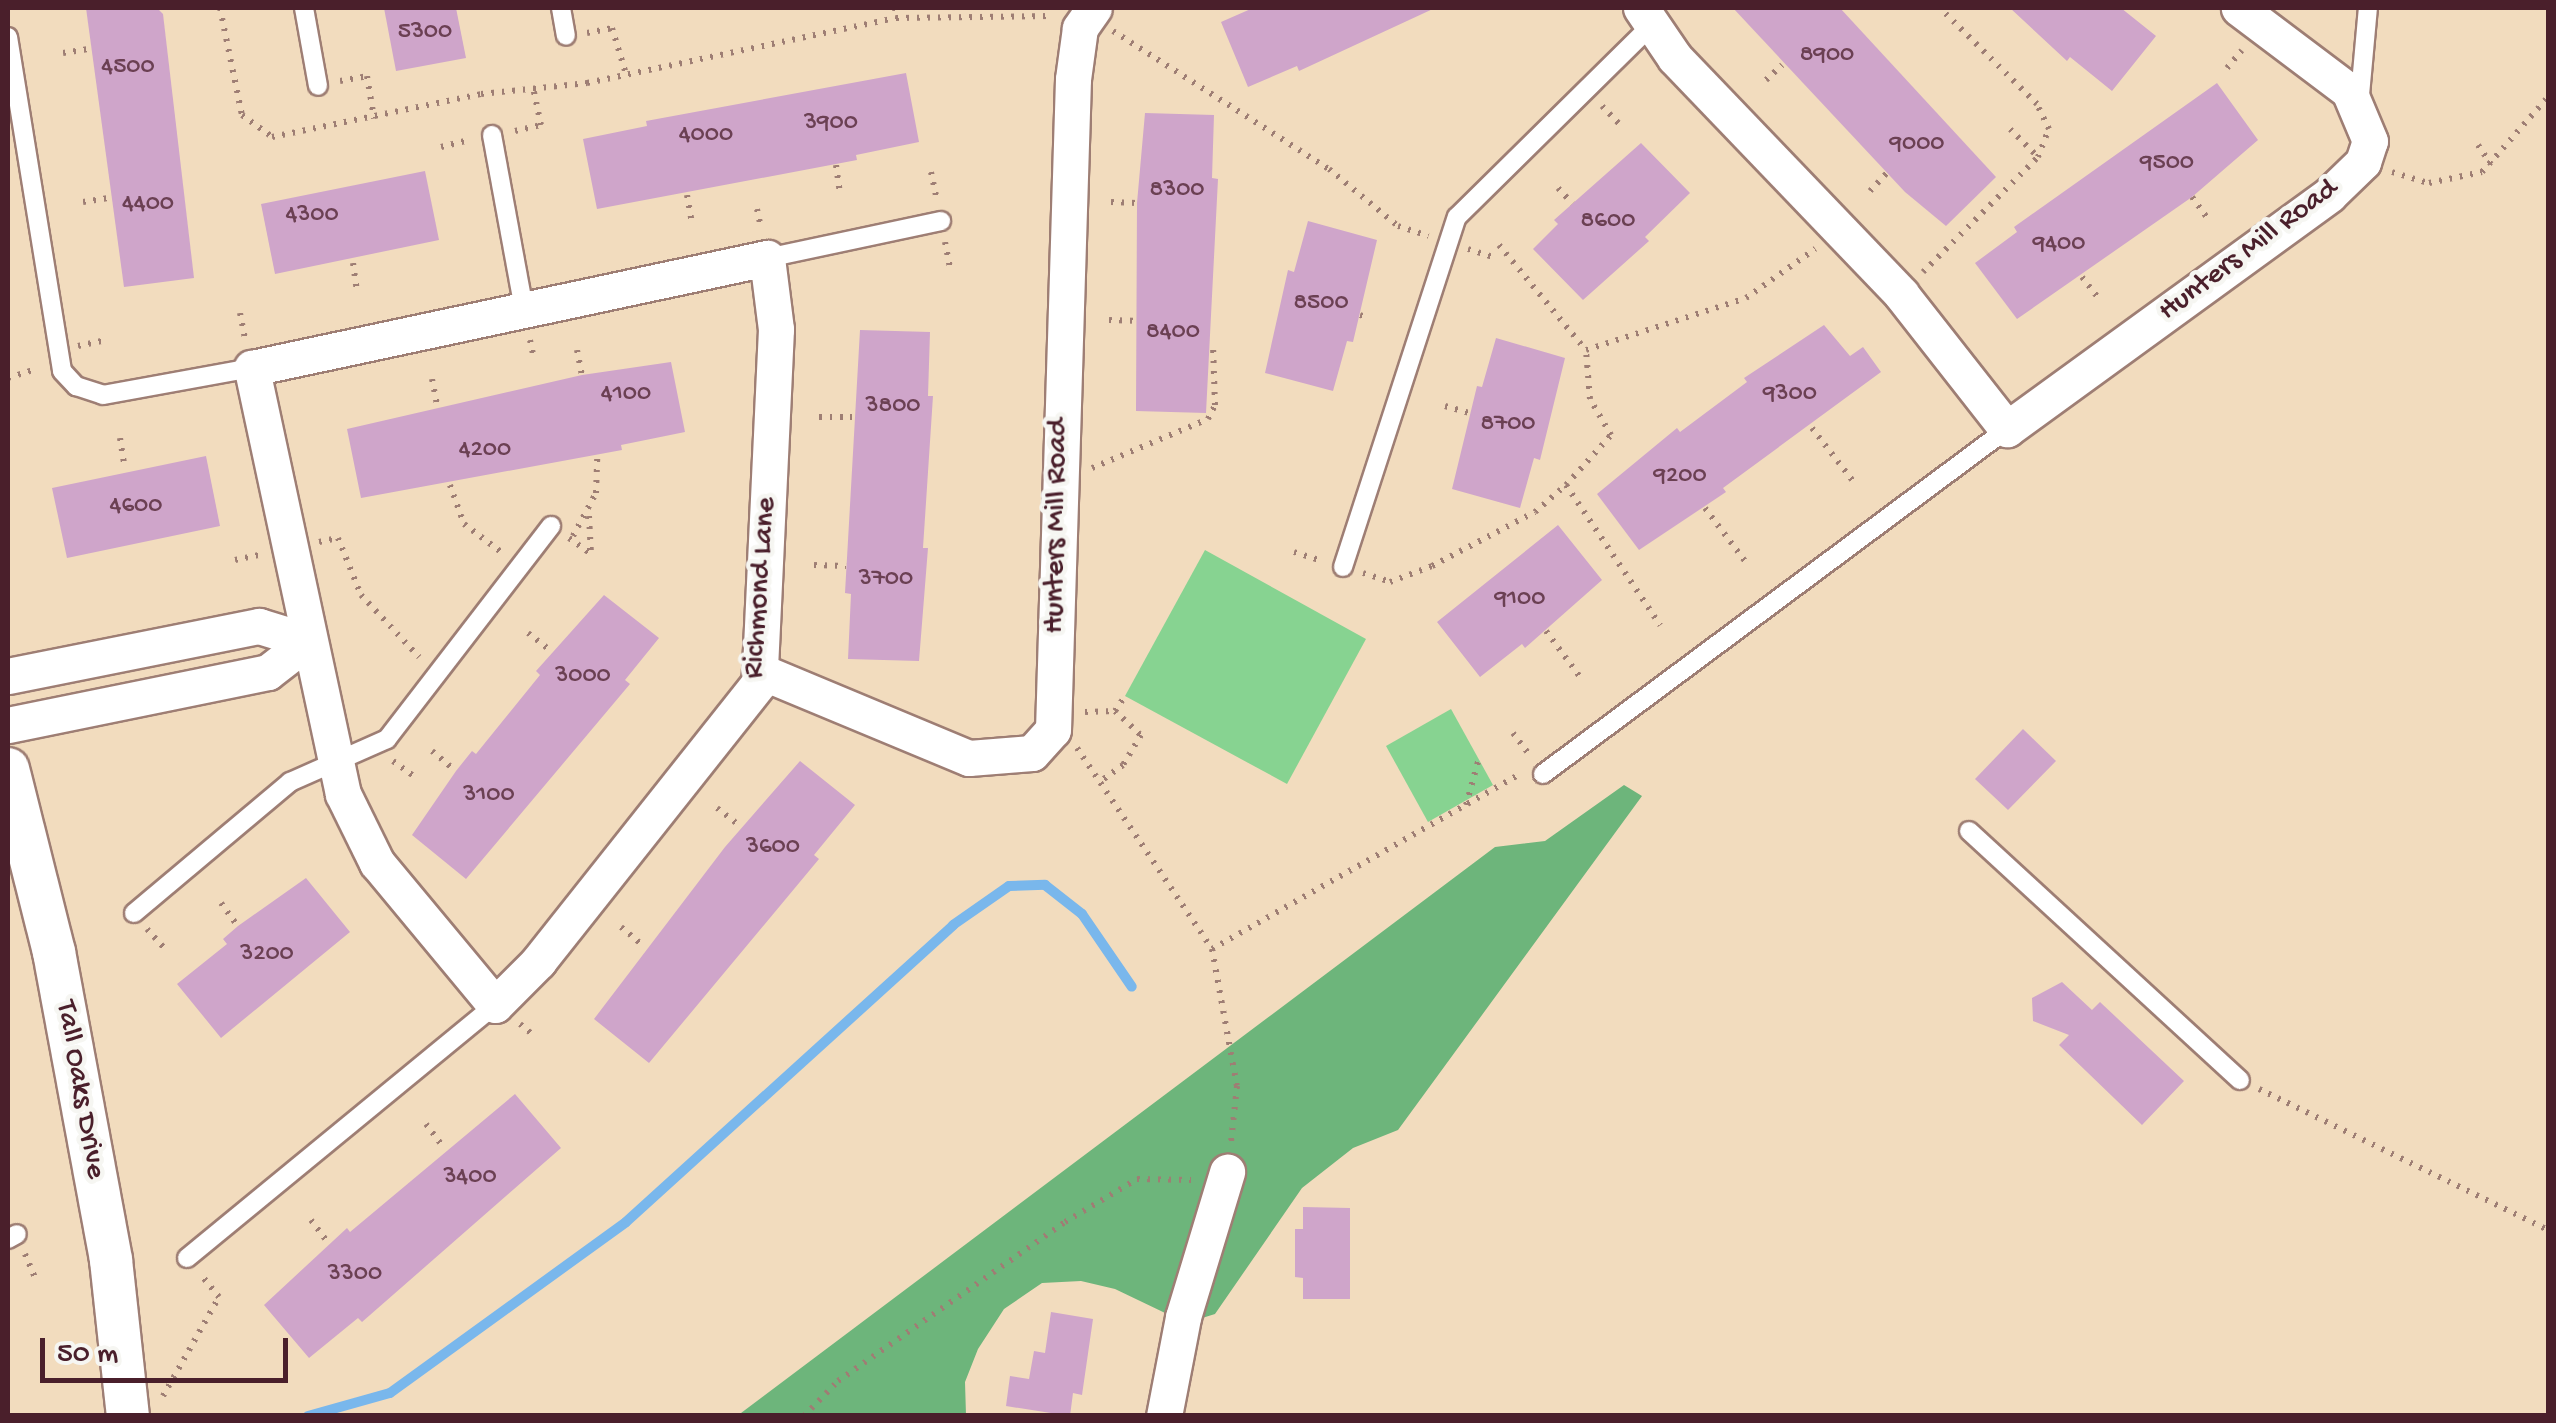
<!DOCTYPE html>
<style>
body{margin:0}
#map{position:relative;width:2556px;height:1423px;overflow:hidden;background:#f2dcbe;font-family:"Gochi Hand",sans-serif}
div>[style]{position:absolute}
[style*='--x']{left:calc(var(--x)*1px);top:calc(var(--y)*1px);width:calc(var(--w)*1px);rotate:calc(var(--a)*1deg)}
.green>*{inset:0;background:#87d391}
.forest>*{inset:0;background:#6db57b}
.stream>*{height:10px;margin:-5px;padding:0 5px;transform-origin:5px;border-radius:5px;background:#79b7ec}
.building>*{inset:0;background:#cfa5ca}
.path>*{height:6px;margin-top:-3px;transform-origin:0;background:repeating-linear-gradient(90deg,#9e7e74 0 2.5px,transparent 0 10.5px)}
.roads{filter:drop-shadow(2px 0 #9e7e74) drop-shadow(-2px 0 #9e7e74) drop-shadow(0 2px #9e7e74) drop-shadow(0 -2px #9e7e74)}
.service>*{height:18px;margin:-9px;padding:0 9px;transform-origin:9px;border-radius:9px;background:#fff}
.minor>*{height:35px;margin:-17.5px;padding:0 17.5px;transform-origin:17.5px;border-radius:17.5px;background:#fff}
.tertiary>*{height:42px;margin:-21px;padding:0 21px;transform-origin:21px;border-radius:21px;background:#fff}
span{translate:-50% -50%;white-space:nowrap;text-align:center;line-height:1.15;-webkit-text-stroke:9px #f6f6f2;paint-order:stroke}
.number-label{font-size:25px;color:#6b4053}
.number-label span{-webkit-text-stroke-width:0}
.street-label{font-size:30px;color:#4a1f2b}
.frame{position:absolute;inset:0;border:10px solid #4a1f2b;pointer-events:none}
.scale{position:absolute;left:40px;top:1338px;width:248px;height:45px;box-sizing:border-box;border:5px solid #4a1f2b;border-top:0;padding-left:12px;font-size:30px;line-height:35px;white-space:nowrap;color:#4a1f2b;-webkit-text-stroke:8px #f6f6f2;paint-order:stroke}
</style>
<div id="map">
<div class="green">
<div style="clip-path:polygon(1205px 550px,1366px 639px,1287px 784px,1125px 696px)"></div>
<div style="clip-path:polygon(1451px 709px,1493px 785px,1428px 822px,1386px 746px)"></div>
</div>
<div class="forest">
<div style="clip-path:polygon(1624px 785px,1642px 796px,1398px 1130px,1353px 1148px,1302px 1188px,1215px 1314px,1186px 1323px,1115px 1289px,1081px 1281px,1042px 1283px,1004px 1309px,978px 1349px,965px 1382px,966px 1415px,737px 1416px,1495px 847px,1545px 841px)"></div>
</div>
<div class="stream">
<div style="--x:308;--y:1416;--w:85;--a:-15.7"></div>
<div style="--x:390;--y:1393;--w:291;--a:-35.9"></div>
<div style="--x:626;--y:1222;--w:442;--a:-42.2"></div>
<div style="--x:953;--y:925;--w:68;--a:-34.9"></div>
<div style="--x:1009;--y:886;--w:36;--a:-2"></div>
<div style="--x:1045;--y:885;--w:47;--a:38.1"></div>
<div style="--x:1082;--y:914;--w:88;--a:55.6"></div>
</div>
<div class="building">
<div style="clip-path:polygon(86px 8px,157px 8px,163px 14px,194px 278px,124px 287px)"></div>
<div style="clip-path:polygon(384px 8px,456px 8px,466px 58px,396px 71px)"></div>
<div style="clip-path:polygon(1253px 8px,1435px 8px,1299px 71px,1297px 66px,1248px 87px,1221px 22px)"></div>
<div style="clip-path:polygon(1733px 8px,1840px 8px,1996px 177px,1946px 226px,1905px 192px)"></div>
<div style="clip-path:polygon(2010px 8px,2121px 8px,2156px 36px,2112px 91px,2070px 57px,2067px 61px)"></div>
<div style="clip-path:polygon(906px 73px,919px 142px,856px 155px,857px 160px,597px 209px,583px 139px,647px 126px,646px 121px)"></div>
<div style="clip-path:polygon(2217px 83px,2258px 140px,2192px 197px,2017px 319px,1975px 263px,2017px 232px,2014px 227px)"></div>
<div style="clip-path:polygon(1145px 113px,1214px 115px,1212px 178px,1218px 179px,1206px 413px,1136px 411px,1137px 203px)"></div>
<div style="clip-path:polygon(1641px 143px,1690px 193px,1645px 237px,1649px 241px,1583px 300px,1533px 249px,1558px 224px,1554px 220px)"></div>
<div style="clip-path:polygon(425px 171px,439px 240px,275px 274px,261px 204px)"></div>
<div style="clip-path:polygon(1308px 221px,1377px 240px,1353px 342px,1347px 341px,1333px 391px,1265px 373px,1288px 270px,1294px 272px)"></div>
<div style="clip-path:polygon(1824px 325px,1850px 356px,1863px 347px,1881px 372px,1723px 488px,1726px 492px,1639px 550px,1597px 494px,1677px 428px,1680px 432px,1747px 382px,1744px 378px)"></div>
<div style="clip-path:polygon(860px 330px,930px 332px,928px 396px,933px 396px,923px 548px,928px 548px,919px 661px,848px 659px,851px 594px,845px 593px)"></div>
<div style="clip-path:polygon(1496px 338px,1565px 358px,1540px 460px,1534px 458px,1520px 508px,1452px 489px,1477px 386px,1482px 387px)"></div>
<div style="clip-path:polygon(671px 362px,685px 432px,621px 445px,622px 450px,361px 498px,347px 429px,582px 375px)"></div>
<div style="clip-path:polygon(206px 456px,220px 526px,67px 558px,52px 488px)"></div>
<div style="clip-path:polygon(1558px 525px,1602px 580px,1525px 648px,1522px 644px,1480px 677px,1437px 622px)"></div>
<div style="clip-path:polygon(604px 595px,659px 638px,625px 680px,630px 684px,466px 879px,412px 835px,456px 771px,472px 751px,476px 754px,540px 675px,536px 671px)"></div>
<div style="clip-path:polygon(2023px 729px,2056px 761px,2008px 810px,1975px 779px)"></div>
<div style="clip-path:polygon(800px 761px,855px 805px,814px 855px,819px 859px,649px 1063px,594px 1019px,725px 847px)"></div>
<div style="clip-path:polygon(306px 878px,350px 932px,221px 1038px,177px 984px,227px 944px,223px 939px,238px 926px)"></div>
<div style="clip-path:polygon(2062px 982px,2092px 1010px,2100px 1002px,2184px 1081px,2142px 1125px,2059px 1045px,2069px 1035px,2033px 1021px,2032px 998px)"></div>
<div style="clip-path:polygon(515px 1094px,561px 1148px,362px 1322px,358px 1318px,309px 1358px,264px 1305px,347px 1228px,350px 1232px)"></div>
<div style="clip-path:polygon(1303px 1207px,1350px 1208px,1350px 1299px,1303px 1299px,1303px 1278px,1295px 1277px,1295px 1229px,1303px 1229px)"></div>
<div style="clip-path:polygon(1051px 1312px,1093px 1319px,1082px 1395px,1073px 1393px,1070px 1416px,1006px 1406px,1010px 1376px,1029px 1379px,1034px 1351px,1045px 1353px)"></div>
</div>
<div class="path">
<div style="--x:220;--y:8;--w:109;--a:78.4"></div>
<div style="--x:242;--y:115;--w:37;--a:36"></div>
<div style="--x:272;--y:137;--w:213;--a:-11.6"></div>
<div style="--x:481;--y:94;--w:107;--a:-5.9"></div>
<div style="--x:587;--y:83;--w:316;--a:-11.9"></div>
<div style="--x:896;--y:18;--w:154;--a:-0.7"></div>
<div style="--x:895;--y:8;--w:10;--a:84"></div>
<div style="--x:1113;--y:31;--w:256;--a:32.6"></div>
<div style="--x:1329;--y:169;--w:89;--a:39.6"></div>
<div style="--x:1398;--y:226;--w:32;--a:18"></div>
<div style="--x:587;--y:33;--w:25;--a:-11"></div>
<div style="--x:612;--y:28;--w:48;--a:73.1"></div>
<div style="--x:63;--y:53;--w:24;--a:-9"></div>
<div style="--x:2227;--y:68;--w:23;--a:-50"></div>
<div style="--x:1766;--y:80;--w:22;--a:-43"></div>
<div style="--x:340;--y:81;--w:27;--a:-10"></div>
<div style="--x:367;--y:76;--w:43;--a:80.5"></div>
<div style="--x:1602;--y:106;--w:29;--a:46"></div>
<div style="--x:2010;--y:129;--w:40;--a:45"></div>
<div style="--x:515;--y:131;--w:27;--a:-13"></div>
<div style="--x:541;--y:125;--w:38;--a:-102"></div>
<div style="--x:2478;--y:145;--w:23;--a:56"></div>
<div style="--x:441;--y:147;--w:29;--a:-14"></div>
<div style="--x:836;--y:165;--w:27;--a:82"></div>
<div style="--x:931;--y:172;--w:29;--a:78"></div>
<div style="--x:2392;--y:172;--w:39;--a:17"></div>
<div style="--x:2429;--y:183;--w:54;--a:-11.7"></div>
<div style="--x:2482;--y:172;--w:100;--a:-48.7"></div>
<div style="--x:1558;--y:188;--w:21;--a:47"></div>
<div style="--x:1870;--y:191;--w:25;--a:-47"></div>
<div style="--x:687;--y:195;--w:27;--a:80"></div>
<div style="--x:2192;--y:197;--w:27;--a:54"></div>
<div style="--x:83;--y:202;--w:24;--a:-9"></div>
<div style="--x:1111;--y:202;--w:26;--a:2"></div>
<div style="--x:757;--y:209;--w:19;--a:78"></div>
<div style="--x:945;--y:242;--w:31;--a:79"></div>
<div style="--x:1499;--y:245;--w:136;--a:50.4"></div>
<div style="--x:1468;--y:249;--w:25;--a:18"></div>
<div style="--x:353;--y:263;--w:27;--a:82"></div>
<div style="--x:1923;--y:272;--w:163;--a:-45"></div>
<div style="--x:2038;--y:157;--w:30;--a:-69"></div>
<div style="--x:2049;--y:129;--w:28;--a:-116"></div>
<div style="--x:2037;--y:104;--w:136;--a:-135.3"></div>
<div style="--x:2082;--y:277;--w:28;--a:52"></div>
<div style="--x:240;--y:313;--w:25;--a:79"></div>
<div style="--x:1360;--y:315;--w:9;--a:18"></div>
<div style="--x:1109;--y:320;--w:25;--a:2"></div>
<div style="--x:530;--y:340;--w:19;--a:78"></div>
<div style="--x:78;--y:346;--w:24;--a:-12"></div>
<div style="--x:577;--y:350;--w:25;--a:79"></div>
<div style="--x:8;--y:378;--w:25;--a:-18"></div>
<div style="--x:432;--y:379;--w:26;--a:79"></div>
<div style="--x:1445;--y:406;--w:25;--a:16"></div>
<div style="--x:819;--y:417;--w:33;--a:0"></div>
<div style="--x:1812;--y:428;--w:67;--a:52.3"></div>
<div style="--x:120;--y:438;--w:30;--a:81"></div>
<div style="--x:1092;--y:468;--w:126;--a:-22.9"></div>
<div style="--x:1208;--y:419;--w:16;--a:-63"></div>
<div style="--x:1215;--y:405;--w:61;--a:-91.9"></div>
<div style="--x:450;--y:485;--w:41;--a:70.3"></div>
<div style="--x:464;--y:524;--w:46;--a:37.1"></div>
<div style="--x:1566;--y:485;--w:169;--a:56.1"></div>
<div style="--x:1705;--y:508;--w:66;--a:53"></div>
<div style="--x:589;--y:516;--w:37;--a:87"></div>
<div style="--x:573;--y:536;--w:49;--a:-61.9"></div>
<div style="--x:596;--y:493;--w:38;--a:-88"></div>
<div style="--x:569;--y:538;--w:27;--a:36"></div>
<div style="--x:319;--y:542;--w:19;--a:-12"></div>
<div style="--x:338;--y:538;--w:61;--a:68"></div>
<div style="--x:361;--y:595;--w:85;--a:46.9"></div>
<div style="--x:1294;--y:552;--w:29;--a:18"></div>
<div style="--x:235;--y:560;--w:24;--a:-12"></div>
<div style="--x:814;--y:565;--w:32;--a:2"></div>
<div style="--x:1363;--y:573;--w:28;--a:18"></div>
<div style="--x:1390;--y:582;--w:45;--a:-20.9"></div>
<div style="--x:1432;--y:566;--w:116;--a:-27.7"></div>
<div style="--x:1535;--y:512;--w:41;--a:-41.1"></div>
<div style="--x:1566;--y:485;--w:67;--a:-48"></div>
<div style="--x:1611;--y:435;--w:42;--a:-120.3"></div>
<div style="--x:1590;--y:399;--w:49;--a:-94.7"></div>
<div style="--x:1586;--y:350;--w:168;--a:-18"></div>
<div style="--x:1746;--y:298;--w:85;--a:-35.4"></div>
<div style="--x:1546;--y:631;--w:62;--a:53.5"></div>
<div style="--x:528;--y:633;--w:31;--a:38"></div>
<div style="--x:1115;--y:711;--w:18;--a:-56"></div>
<div style="--x:1085;--y:712;--w:30;--a:-2"></div>
<div style="--x:1115;--y:711;--w:35;--a:43"></div>
<div style="--x:1141;--y:735;--w:35;--a:121"></div>
<div style="--x:1123;--y:765;--w:29;--a:144"></div>
<div style="--x:1513;--y:733;--w:30;--a:53"></div>
<div style="--x:1077;--y:748;--w:242;--a:56.1"></div>
<div style="--x:1212;--y:949;--w:139;--a:79.7"></div>
<div style="--x:1237;--y:1086;--w:56;--a:96.1"></div>
<div style="--x:432;--y:751;--w:31;--a:40"></div>
<div style="--x:393;--y:761;--w:24;--a:36"></div>
<div style="--x:1466;--y:805;--w:49;--a:-74.5"></div>
<div style="--x:717;--y:808;--w:31;--a:38"></div>
<div style="--x:221;--y:903;--w:29;--a:54"></div>
<div style="--x:621;--y:927;--w:31;--a:40"></div>
<div style="--x:147;--y:929;--w:27;--a:48"></div>
<div style="--x:1212;--y:949;--w:354;--a:-29.6"></div>
<div style="--x:520;--y:1024;--w:16;--a:40"></div>
<div style="--x:2259;--y:1089;--w:322;--a:26"></div>
<div style="--x:426;--y:1124;--w:30;--a:53"></div>
<div style="--x:311;--y:1220;--w:30;--a:53"></div>
<div style="--x:25;--y:1254;--w:28;--a:67"></div>
<div style="--x:163;--y:1396;--w:114;--a:-60.5"></div>
<div style="--x:219;--y:1297;--w:28;--a:-129"></div>
<div style="--x:804;--y:1416;--w:49;--a:-45.8"></div>
<div style="--x:838;--y:1381;--w:277;--a:-35"></div>
<div style="--x:1065;--y:1222;--w:84;--a:-30.8"></div>
<div style="--x:1137;--y:1179;--w:54;--a:1.1"></div>
</div>
<div class="roads">
<div class="service">
<div style="--x:304;--y:8;--w:79;--a:79.8"></div>
<div style="--x:561;--y:8;--w:28;--a:80"></div>
<div style="--x:8;--y:37;--w:338;--a:80.8"></div>
<div style="--x:62;--y:371;--w:21;--a:47"></div>
<div style="--x:76;--y:386;--w:28;--a:18"></div>
<div style="--x:103;--y:395;--w:151;--a:-10.3"></div>
<div style="--x:2359;--y:106;--w:98;--a:-84.8"></div>
<div style="--x:492;--y:135;--w:177;--a:79.6"></div>
<div style="--x:767;--y:258;--w:178;--a:-12"></div>
<div style="--x:1343;--y:567;--w:368;--a:-72"></div>
<div style="--x:1457;--y:217;--w:272;--a:-44.6"></div>
<div style="--x:1543;--y:774;--w:578;--a:-36.63"></div>
<div style="--x:1969;--y:831;--w:368;--a:42.6"></div>
<div style="--x:134;--y:913;--w:204;--a:-40"></div>
<div style="--x:290;--y:782;--w:106;--a:-23.9"></div>
<div style="--x:387;--y:739;--w:269;--a:-52.4"></div>
<div style="--x:8;--y:1239;--w:10;--a:-29"></div>
<div style="--x:187;--y:1258;--w:399;--a:-39.4"></div>
</div>
<div class="minor">
<div style="--x:1641;--y:8;--w:60;--a:55.8"></div>
<div style="--x:1675;--y:58;--w:327;--a:46.2"></div>
<div style="--x:1901;--y:294;--w:172;--a:51.9"></div>
<div style="--x:2007;--y:429;--w:399;--a:-36"></div>
<div style="--x:2330;--y:194;--w:46;--a:-44.1"></div>
<div style="--x:2363;--y:162;--w:22;--a:-72"></div>
<div style="--x:2370;--y:141;--w:54;--a:-112.8"></div>
<div style="--x:2349;--y:91;--w:138;--a:-143"></div>
<div style="--x:767;--y:258;--w:72;--a:82.8"></div>
<div style="--x:776;--y:329;--w:354;--a:92.7"></div>
<div style="--x:759;--y:683;--w:355;--a:128.4"></div>
<div style="--x:539;--y:961;--w:62;--a:135"></div>
<div style="--x:495;--y:1005;--w:185;--a:-129.7"></div>
<div style="--x:377;--y:863;--w:77;--a:-116.2"></div>
<div style="--x:343;--y:794;--w:436;--a:-102.1"></div>
<div style="--x:252;--y:368;--w:527;--a:-12.06"></div>
<div style="--x:762;--y:672;--w:224;--a:22.6"></div>
<div style="--x:969;--y:758;--w:63;--a:-4.5"></div>
<div style="--x:1032;--y:753;--w:31;--a:-48"></div>
<div style="--x:1053;--y:730;--w:651;--a:-88.24"></div>
<div style="--x:1073;--y:79;--w:51;--a:-82.2"></div>
<div style="--x:1080;--y:28;--w:24;--a:-55"></div>
<div style="--x:8;--y:676;--w:256;--a:-11.3"></div>
<div style="--x:259;--y:626;--w:51;--a:17"></div>
<div style="--x:8;--y:725;--w:265;--a:-11.5"></div>
<div style="--x:268;--y:672;--w:51;--a:-37.8"></div>
<div style="--x:1164;--y:1416;--w:101;--a:-79.1"></div>
<div style="--x:1183;--y:1317;--w:152;--a:-73.1"></div>
</div>
<div class="tertiary">
<div style="--x:8;--y:769;--w:189;--a:75.9"></div>
<div style="--x:54;--y:952;--w:313;--a:79.5"></div>
<div style="--x:111;--y:1260;--w:157;--a:83.8"></div>
</div>
</div>
<div class="number-label">
<span style="left:425px;top:33px">5300</span>
<span style="left:1827px;top:56px">8900</span>
<span style="left:128px;top:68px">4500</span>
<span style="left:831px;top:124px">3900</span>
<span style="left:706px;top:136px">4000</span>
<span style="left:1917px;top:145px">9000</span>
<span style="left:2167px;top:164px">9500</span>
<span style="left:1177px;top:191px">8300</span>
<span style="left:148px;top:205px">4400</span>
<span style="left:312px;top:216px">4300</span>
<span style="left:1608px;top:222px">8600</span>
<span style="left:2059px;top:245px">9400</span>
<span style="left:1321px;top:304px">8500</span>
<span style="left:1173px;top:333px">8400</span>
<span style="left:626px;top:395px">4100</span>
<span style="left:1790px;top:395px">9300</span>
<span style="left:893px;top:407px">3800</span>
<span style="left:1508px;top:425px">8700</span>
<span style="left:485px;top:451px">4200</span>
<span style="left:1680px;top:477px">9200</span>
<span style="left:136px;top:507px">4600</span>
<span style="left:886px;top:580px">3700</span>
<span style="left:1520px;top:600px">9100</span>
<span style="left:583px;top:677px">3000</span>
<span style="left:489px;top:796px">3100</span>
<span style="left:773px;top:848px">3600</span>
<span style="left:267px;top:955px">3200</span>
<span style="left:470px;top:1178px">3400</span>
<span style="left:355px;top:1275px">3300</span>
</div>
<div class="street-label">
<span style="left:2249px;top:251px;rotate:-37deg">Hunters Mill Road</span>
<span style="left:1058px;top:526px;rotate:-89deg">Hunters Mill Road</span>
<span style="left:762px;top:588px;rotate:-86deg">Richmond Lane</span>
<span style="left:79px;top:1090px;rotate:80deg">Tall Oaks Drive</span>
</div>
<div class="frame"></div>
<div class="scale">50 m</div>
</div>
